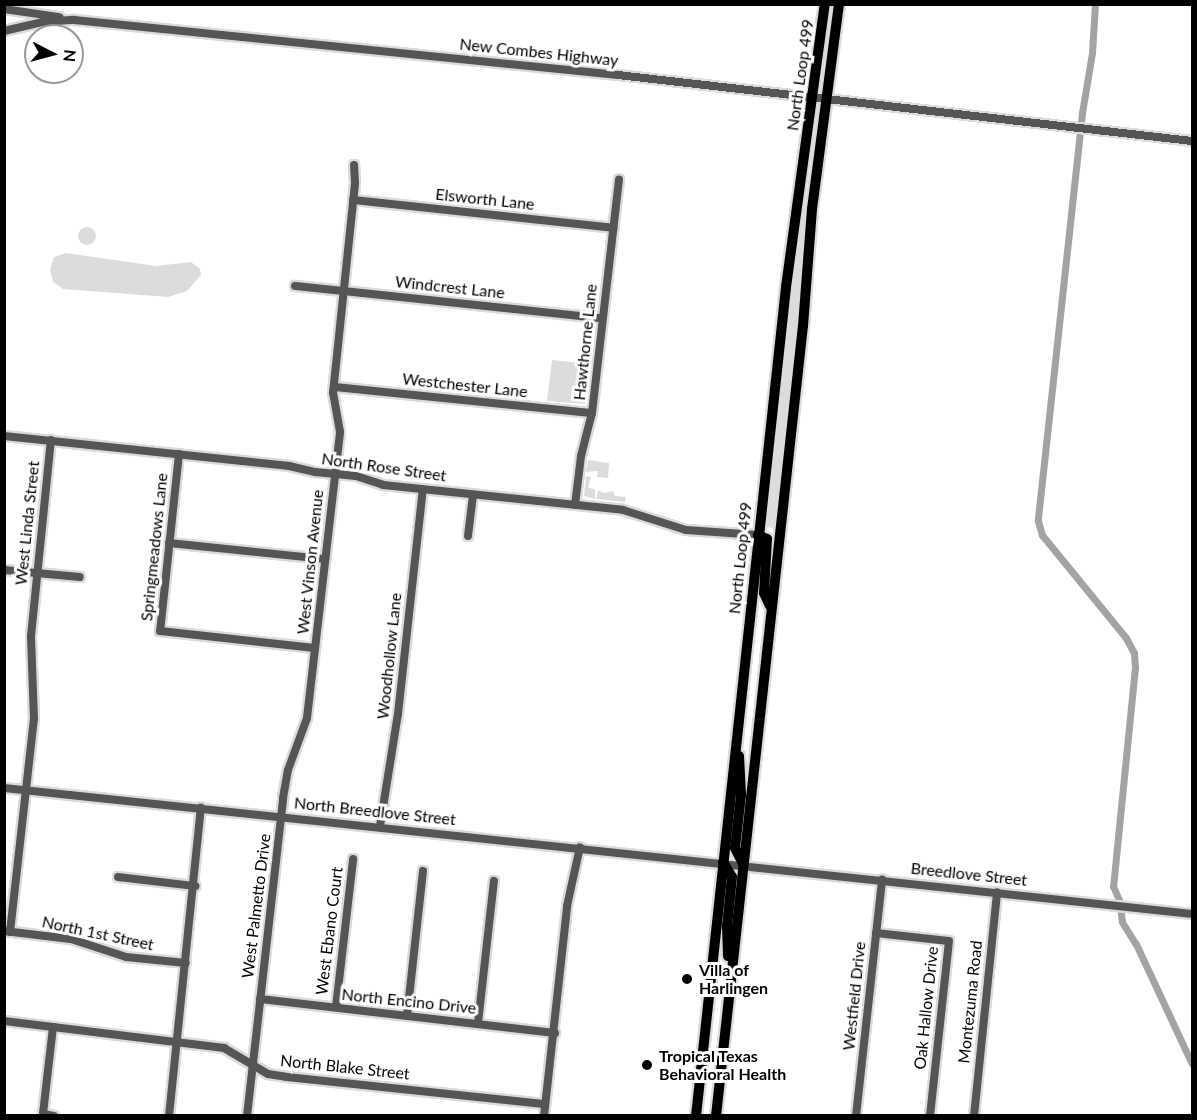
<!DOCTYPE html>
<style>
body{margin:0}
#map{position:relative;width:1197px;height:1120px;overflow:hidden;background:#fff;font-family:Lato,sans-serif}
div>[style]{position:absolute}
[style*='--x']{left:calc(var(--x)*1px);top:calc(var(--y)*1px);width:calc(var(--w)*1px);rotate:calc(var(--a)*1deg)}
.green>*{inset:0;background:#dcdcdc}
.round{border-radius:50%}
.canal>*{height:7px;margin:-3.5px;padding:0 3.5px;transform-origin:3.5px;border-radius:3.5px;background:#a3a3a3}
.roads{filter:drop-shadow(2px 0 #dbdbdb) drop-shadow(-2px 0 #dbdbdb) drop-shadow(0 2px #dbdbdb) drop-shadow(0 -2px #dbdbdb)}
.minor>*{height:8px;margin:-4px;padding:0 4px;transform-origin:4px;border-radius:4px;background:#555}
.major>*{height:10px;margin:-5px;padding:0 5px;transform-origin:5px;border-radius:5px;background:#000}
.dots>*{width:16px;height:16px;translate:-50% -50%;box-sizing:border-box;border:3px solid #fff;border-radius:50%}
span{translate:-50% -50%;white-space:nowrap;text-align:center;line-height:1.15;-webkit-text-stroke:6px #fff;paint-order:stroke}
.street-label{font-size:16px;color:#000}
.poi-label{font-size:16px;color:#000;font-weight:700}
.left{translate:0 -50%;text-align:left}
.frame{position:absolute;inset:0;border:6px solid #000;pointer-events:none}
.north{position:absolute;left:24px;top:24px;width:60px;height:60px;box-sizing:border-box;background:#fff;border:2px solid #999;border-radius:50%;rotate:96deg;font-size:16px;font-weight:700;line-height:24px;text-align:center;color:#000}
.north::after{content:'';display:block;margin:auto;width:21px;height:27px;background:#000;clip-path:polygon(50% 0,100% 100%,50% 72%,0 100%)}
</style>
<div id="map">
<div class="green">
<div style="clip-path:polygon(806px 194px,803px 264px,775px 528px,765px 527px,789px 306px)"></div>
<div class="round" style="left:78px;top:227px;width:18px;height:18px"></div>
<div style="clip-path:polygon(66px 253px,156px 266px,191px 262px,200px 269px,201px 275px,187px 291px,168px 297px,63px 289px,53px 282px,50px 269px,54px 257px)"></div>
<div style="clip-path:polygon(552px 360px,590px 364px,585px 404px,547px 401px)"></div>
<div style="clip-path:polygon(588px 460px,609px 463px,608px 478px,597px 477px,598px 471px,586px 472px)"></div>
<div style="clip-path:polygon(586px 476px,591px 477px,588px 488px,595px 489px,595px 499px,584px 496px)"></div>
<div style="clip-path:polygon(598px 490px,604px 493px,613px 491px,615px 496px,626px 497px,625px 502px,596px 499px)"></div>
</div>
<div class="canal">
<div style="--x:1095;--y:4;--w:49;--a:93.5"></div>
<div style="--x:1092;--y:53;--w:61;--a:99.5"></div>
<div style="--x:1082;--y:113;--w:410;--a:96.2"></div>
<div style="--x:1038;--y:521;--w:15;--a:74"></div>
<div style="--x:1042;--y:535;--w:133;--a:50.8"></div>
<div style="--x:1126;--y:638;--w:17;--a:62"></div>
<div style="--x:1134;--y:653;--w:14;--a:86"></div>
<div style="--x:1135;--y:667;--w:220;--a:95.7"></div>
<div style="--x:1113;--y:886;--w:15;--a:67"></div>
<div style="--x:1119;--y:900;--w:22;--a:82"></div>
<div style="--x:1122;--y:922;--w:26;--a:58"></div>
<div style="--x:1136;--y:944;--w:132;--a:65"></div>
</div>
<div class="roads">
<div class="minor">
<div style="--x:4;--y:9;--w:56;--a:8.3"></div>
<div style="--x:4;--y:31;--w:39;--a:-13"></div>
<div style="--x:42;--y:22;--w:32;--a:-4"></div>
<div style="--x:74;--y:20;--w:547;--a:5.77"></div>
<div style="--x:618;--y:75;--w:578;--a:6.56"></div>
<div style="--x:353;--y:200;--w:262;--a:6.1"></div>
<div style="--x:295;--y:286;--w:309;--a:6"></div>
<div style="--x:334;--y:387;--w:259;--a:5.8"></div>
<div style="--x:4;--y:436;--w:287;--a:6"></div>
<div style="--x:289;--y:466;--w:27;--a:13"></div>
<div style="--x:315;--y:472;--w:41;--a:5.6"></div>
<div style="--x:356;--y:476;--w:28;--a:18"></div>
<div style="--x:383;--y:485;--w:241;--a:5.9"></div>
<div style="--x:623;--y:510;--w:66;--a:17.6"></div>
<div style="--x:686;--y:530;--w:72;--a:4"></div>
<div style="--x:179;--y:454;--w:178;--a:96.1"></div>
<div style="--x:160;--y:631;--w:156;--a:6.3"></div>
<div style="--x:575;--y:505;--w:49;--a:-83"></div>
<div style="--x:581;--y:456;--w:44;--a:-75.7"></div>
<div style="--x:592;--y:413;--w:235;--a:-83.4"></div>
<div style="--x:468;--y:536;--w:41;--a:-83"></div>
<div style="--x:169;--y:543;--w:157;--a:5.9"></div>
<div style="--x:4;--y:570;--w:76;--a:5.3"></div>
<div style="--x:4;--y:788;--w:1195;--a:6.05"></div>
<div style="--x:380;--y:826;--w:113;--a:-80.9"></div>
<div style="--x:398;--y:714;--w:226;--a:-83.7"></div>
<div style="--x:118;--y:877;--w:78;--a:6.7"></div>
<div style="--x:4;--y:931;--w:67;--a:6.8"></div>
<div style="--x:71;--y:939;--w:58;--a:18.1"></div>
<div style="--x:126;--y:957;--w:60;--a:5.7"></div>
<div style="--x:10;--y:932;--w:214;--a:-83.6"></div>
<div style="--x:34;--y:719;--w:83;--a:-92.1"></div>
<div style="--x:31;--y:636;--w:197;--a:-84.2"></div>
<div style="--x:876;--y:933;--w:73;--a:6.3"></div>
<div style="--x:949;--y:941;--w:176;--a:96.2"></div>
<div style="--x:260;--y:999;--w:297;--a:6.6"></div>
<div style="--x:336;--y:1007;--w:149;--a:-83.4"></div>
<div style="--x:407;--y:1016;--w:146;--a:-83.7"></div>
<div style="--x:4;--y:1021;--w:222;--a:7"></div>
<div style="--x:224;--y:1048;--w:51;--a:30.6"></div>
<div style="--x:268;--y:1074;--w:18;--a:9"></div>
<div style="--x:286;--y:1077;--w:260;--a:6"></div>
<div style="--x:478;--y:1023;--w:143;--a:-83.6"></div>
<div style="--x:53;--y:1027;--w:88;--a:96.6"></div>
<div style="--x:43;--y:1114;--w:11;--a:10"></div>
<div style="--x:169;--y:1116;--w:310;--a:-84.1"></div>
<div style="--x:247;--y:1116;--w:320;--a:-83.5"></div>
<div style="--x:283;--y:798;--w:28;--a:-80"></div>
<div style="--x:288;--y:770;--w:55;--a:-69.9"></div>
<div style="--x:307;--y:718;--w:288;--a:-83.4"></div>
<div style="--x:340;--y:432;--w:40;--a:-100"></div>
<div style="--x:333;--y:393;--w:211;--a:-84"></div>
<div style="--x:355;--y:183;--w:18;--a:-93"></div>
<div style="--x:544;--y:1116;--w:211;--a:-83.7"></div>
<div style="--x:567;--y:906;--w:60;--a:-77.6"></div>
<div style="--x:856;--y:1116;--w:238;--a:-83.7"></div>
<div style="--x:974;--y:1116;--w:225;--a:-84.1"></div>
</div>
<div class="major">
<div style="--x:758;--y:535;--w:10;--a:24"></div>
<div style="--x:767;--y:539;--w:54;--a:93.2"></div>
<div style="--x:764;--y:593;--w:14;--a:65"></div>
<div style="--x:739;--y:756;--w:39;--a:87"></div>
<div style="--x:741;--y:795;--w:53;--a:96.5"></div>
<div style="--x:735;--y:848;--w:18;--a:63"></div>
<div style="--x:723;--y:862;--w:17;--a:59"></div>
<div style="--x:732;--y:877;--w:49;--a:95.8"></div>
<div style="--x:727;--y:926;--w:30;--a:88"></div>
<div style="--x:696;--y:1116;--w:834;--a:-83.8"></div>
<div style="--x:786;--y:287;--w:286;--a:-82.2"></div>
<div style="--x:716;--y:1116;--w:795;--a:-83.72"></div>
<div style="--x:803;--y:326;--w:117;--a:-85.6"></div>
<div style="--x:812;--y:209;--w:207;--a:-82.5"></div>
</div>
</div>
<div class="dots">
<div style="left:687px;top:979px;background:#000"></div>
<div style="left:647px;top:1065px;background:#000"></div>
</div>
<div class="street-label">
<span style="left:539px;top:52px;rotate:6deg">New Combes Highway</span>
<span style="left:800px;top:75px;rotate:-82deg">North Loop 499</span>
<span style="left:485px;top:199px;rotate:6deg">Elsworth Lane</span>
<span style="left:450px;top:287px;rotate:6deg">Windcrest Lane</span>
<span style="left:585px;top:342px;rotate:-84deg">Hawthorne Lane</span>
<span style="left:465px;top:385px;rotate:6deg">Westchester Lane</span>
<span style="left:384px;top:467px;rotate:8deg">North Rose Street</span>
<span style="left:27px;top:523px;rotate:-84deg">West Linda Street</span>
<span style="left:154px;top:547px;rotate:-84deg">Springmeadows Lane</span>
<span style="left:740px;top:558px;rotate:-84deg">North Loop 499</span>
<span style="left:310px;top:562px;rotate:-84deg">West Vinson Avenue</span>
<span style="left:389px;top:656px;rotate:-84deg">Woodhollow Lane</span>
<span style="left:375px;top:811px;rotate:6deg">North Breedlove Street</span>
<span style="left:969px;top:874px;rotate:6deg">Breedlove Street</span>
<span style="left:256px;top:906px;rotate:-83deg">West Palmetto Drive</span>
<span style="left:329px;top:931px;rotate:-83deg">West Ebano Court</span>
<span style="left:98px;top:933px;rotate:12deg">North 1st Street</span>
<span style="left:854px;top:996px;rotate:-84deg">Westfield Drive</span>
<span style="left:409px;top:1001px;rotate:6deg">North Encino Drive</span>
<span style="left:970px;top:1002px;rotate:-84deg">Montezuma Road</span>
<span style="left:926px;top:1008px;rotate:-84deg">Oak Hallow Drive</span>
<span style="left:345px;top:1067px;rotate:6deg">North Blake Street</span>
</div>
<div class="poi-label">
<span class="left" style="left:699px;top:979px">Villa of<br>Harlingen</span>
<span class="left" style="left:659px;top:1065px">Tropical Texas<br>Behavioral Health</span>
</div>
<div class="frame"></div>
<div class="north">N</div>
</div>
